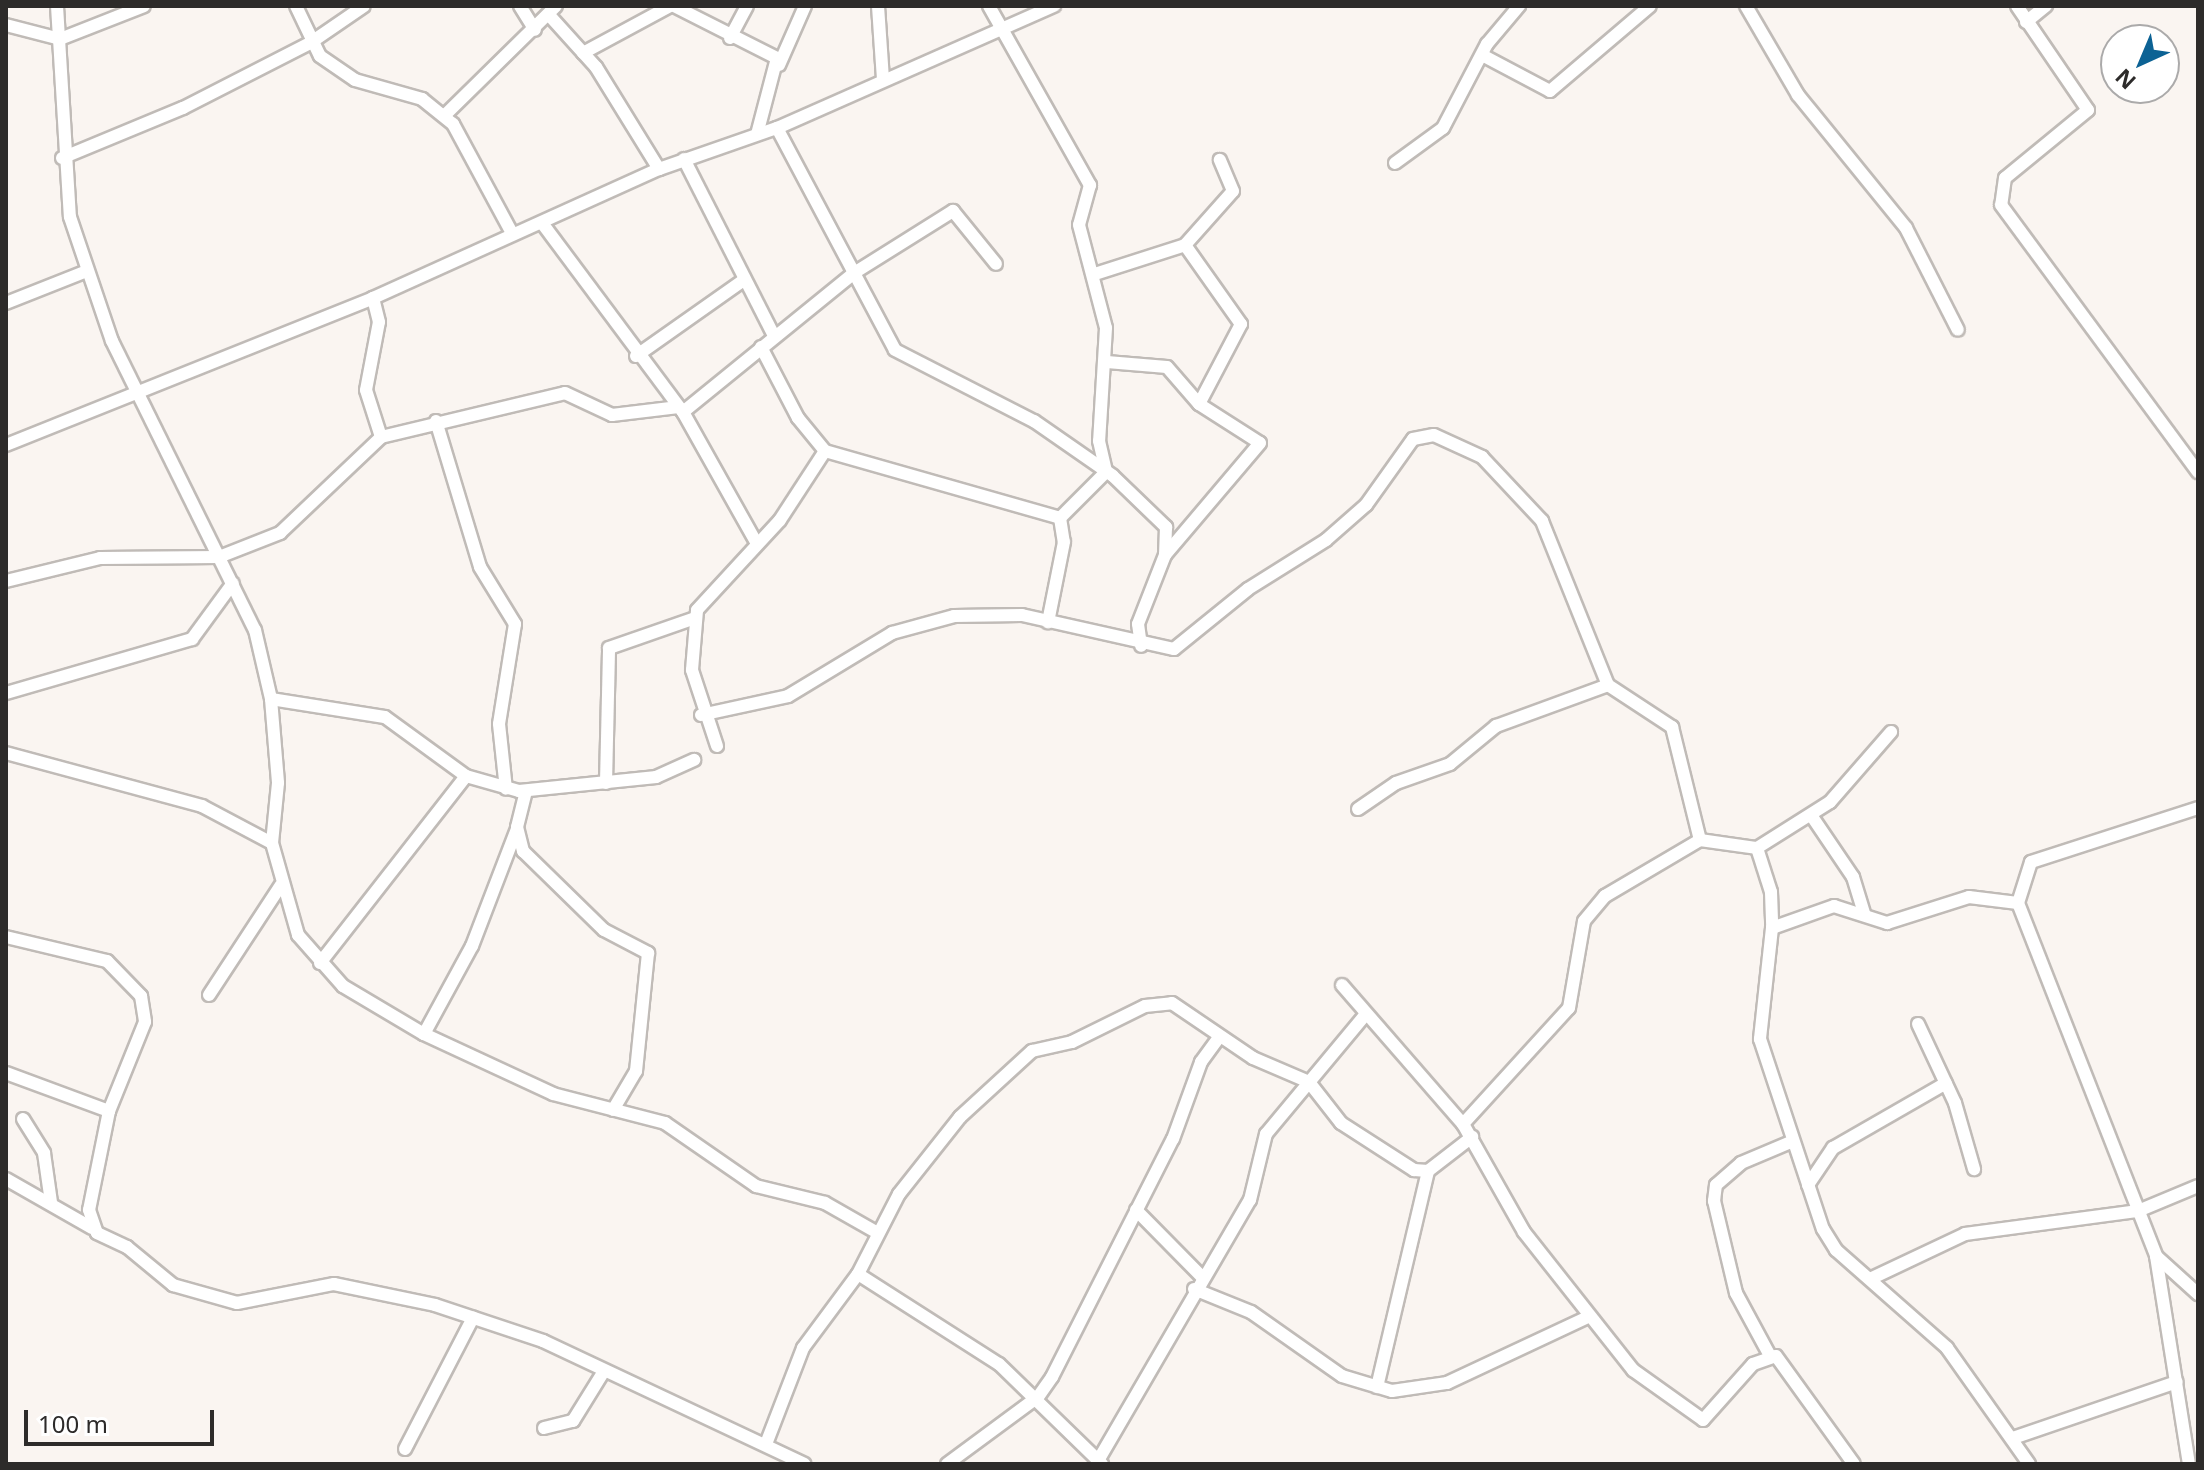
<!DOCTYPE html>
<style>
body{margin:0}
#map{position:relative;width:2204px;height:1470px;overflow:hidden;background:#faf5f1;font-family:"Noto Sans",sans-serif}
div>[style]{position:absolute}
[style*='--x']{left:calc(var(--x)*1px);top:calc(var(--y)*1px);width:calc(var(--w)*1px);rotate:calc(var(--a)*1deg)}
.roads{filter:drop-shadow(2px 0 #c0bbb7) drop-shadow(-2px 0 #c0bbb7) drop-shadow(0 2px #c0bbb7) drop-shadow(0 -2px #c0bbb7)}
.street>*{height:12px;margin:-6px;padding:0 6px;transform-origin:6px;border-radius:6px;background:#fff}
span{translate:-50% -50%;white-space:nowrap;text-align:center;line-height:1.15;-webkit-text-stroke:6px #fff;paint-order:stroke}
.frame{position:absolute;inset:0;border:8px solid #2d2b2a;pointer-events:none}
.north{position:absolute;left:2100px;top:24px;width:80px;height:80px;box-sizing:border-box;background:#fff;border:2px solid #abaaaa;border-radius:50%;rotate:224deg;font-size:22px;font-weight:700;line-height:32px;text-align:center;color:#2d2b2a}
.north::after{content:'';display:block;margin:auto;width:28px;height:36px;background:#0c6294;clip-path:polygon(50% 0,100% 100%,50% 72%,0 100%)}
.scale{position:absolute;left:24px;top:1410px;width:190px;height:36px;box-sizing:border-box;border:4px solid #2d2b2a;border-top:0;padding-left:10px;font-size:24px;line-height:28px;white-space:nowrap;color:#2d2b2a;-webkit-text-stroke:6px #fff;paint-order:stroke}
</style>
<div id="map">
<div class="roads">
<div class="street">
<div style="--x:57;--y:6;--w:211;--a:86.5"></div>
<div style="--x:70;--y:217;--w:131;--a:71.3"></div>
<div style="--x:112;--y:341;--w:322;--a:63.7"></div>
<div style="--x:255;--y:630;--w:71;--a:76.9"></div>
<div style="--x:271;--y:699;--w:84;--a:85.2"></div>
<div style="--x:278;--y:783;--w:60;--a:95.7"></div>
<div style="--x:272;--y:843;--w:96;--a:74.2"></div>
<div style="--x:298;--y:935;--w:68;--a:48.6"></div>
<div style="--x:343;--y:986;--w:94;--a:30.7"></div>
<div style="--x:424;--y:1034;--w:142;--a:24.9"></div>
<div style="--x:553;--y:1094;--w:116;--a:14.5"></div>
<div style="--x:665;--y:1123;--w:111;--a:34.7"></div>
<div style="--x:756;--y:1186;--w:71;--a:13.8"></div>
<div style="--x:825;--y:1203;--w:59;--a:29.6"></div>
<div style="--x:296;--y:6;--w:55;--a:64.4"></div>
<div style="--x:320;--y:56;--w:42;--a:34.4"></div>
<div style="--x:355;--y:80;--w:70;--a:15.8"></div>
<div style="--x:422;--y:99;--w:40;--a:39"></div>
<div style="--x:453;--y:124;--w:124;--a:61.6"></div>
<div style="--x:520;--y:6;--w:28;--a:58"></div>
<div style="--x:674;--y:6;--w:115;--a:26.8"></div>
<div style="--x:777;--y:58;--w:79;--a:104.7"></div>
<div style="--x:878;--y:6;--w:74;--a:86.1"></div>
<div style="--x:989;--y:6;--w:206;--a:60.6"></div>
<div style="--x:1090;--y:185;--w:41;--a:105.4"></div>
<div style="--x:1079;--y:225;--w:106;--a:75.3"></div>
<div style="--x:1106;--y:328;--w:113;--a:93.5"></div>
<div style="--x:1099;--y:441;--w:32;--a:77"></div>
<div style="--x:1106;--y:472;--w:65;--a:135"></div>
<div style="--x:1746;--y:6;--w:103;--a:59.7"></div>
<div style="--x:1798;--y:95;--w:171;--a:50.9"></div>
<div style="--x:1906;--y:228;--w:114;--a:63"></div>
<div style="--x:2017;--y:6;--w:126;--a:55.7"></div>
<div style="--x:2088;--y:110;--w:107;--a:140.7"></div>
<div style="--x:2005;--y:178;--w:27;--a:98"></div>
<div style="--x:2001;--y:205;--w:332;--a:53.6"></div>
<div style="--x:549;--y:15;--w:70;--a:47.9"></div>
<div style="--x:596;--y:67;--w:120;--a:58.3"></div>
<div style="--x:2026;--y:22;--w:26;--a:-39"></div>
<div style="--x:6;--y:25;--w:56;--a:14.5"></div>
<div style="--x:60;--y:39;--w:90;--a:-21.4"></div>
<div style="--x:730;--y:38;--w:36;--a:-62"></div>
<div style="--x:583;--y:53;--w:99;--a:-28.4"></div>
<div style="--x:1482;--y:55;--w:77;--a:27.9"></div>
<div style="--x:1550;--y:91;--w:131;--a:-40.4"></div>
<div style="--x:779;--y:65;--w:64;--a:-66.2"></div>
<div style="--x:444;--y:116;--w:157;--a:-44.5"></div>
<div style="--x:777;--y:128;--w:251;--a:62"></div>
<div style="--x:895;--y:350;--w:156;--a:27.1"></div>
<div style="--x:1034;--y:421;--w:96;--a:34.8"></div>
<div style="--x:1113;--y:476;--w:74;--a:43.9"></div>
<div style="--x:1166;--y:527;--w:28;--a:92"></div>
<div style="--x:1165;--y:555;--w:74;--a:111.4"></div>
<div style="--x:1138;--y:624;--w:22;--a:82"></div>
<div style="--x:62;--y:158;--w:131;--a:-22.5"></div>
<div style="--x:183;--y:108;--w:143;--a:-27.1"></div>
<div style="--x:310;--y:43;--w:65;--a:-34.4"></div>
<div style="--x:684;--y:159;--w:199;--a:63"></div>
<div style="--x:1395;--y:163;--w:59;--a:-36.1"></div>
<div style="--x:1443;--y:128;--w:95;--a:-62.4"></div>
<div style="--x:1487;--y:44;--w:50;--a:-49.9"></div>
<div style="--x:542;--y:223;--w:236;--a:53.3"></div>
<div style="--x:683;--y:412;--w:151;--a:60.7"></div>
<div style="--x:1185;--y:245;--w:97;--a:54.7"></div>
<div style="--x:1241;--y:324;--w:90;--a:117.7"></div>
<div style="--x:1098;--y:273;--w:91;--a:-17.8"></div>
<div style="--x:1185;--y:245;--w:72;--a:-48.4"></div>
<div style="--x:1233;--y:191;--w:34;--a:-113"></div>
<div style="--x:6;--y:303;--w:87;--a:-21.6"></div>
<div style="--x:761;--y:347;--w:80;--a:62.5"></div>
<div style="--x:798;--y:418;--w:43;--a:50.7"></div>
<div style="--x:825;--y:451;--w:244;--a:15.9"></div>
<div style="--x:1060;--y:518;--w:24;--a:81"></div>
<div style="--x:1064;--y:542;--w:82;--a:101.3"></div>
<div style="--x:636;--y:356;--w:133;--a:-35.2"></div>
<div style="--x:1107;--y:362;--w:60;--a:4.8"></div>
<div style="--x:1167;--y:367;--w:49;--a:49.1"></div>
<div style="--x:1199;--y:404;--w:72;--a:32.6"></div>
<div style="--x:1260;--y:443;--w:147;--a:130.3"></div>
<div style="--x:683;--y:412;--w:220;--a:-39.1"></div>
<div style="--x:854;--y:273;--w:117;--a:-32.1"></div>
<div style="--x:953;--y:211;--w:68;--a:50.9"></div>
<div style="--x:436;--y:421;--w:152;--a:73.2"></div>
<div style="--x:480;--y:567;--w:67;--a:58.4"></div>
<div style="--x:515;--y:624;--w:101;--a:99.1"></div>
<div style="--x:499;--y:724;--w:65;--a:83.9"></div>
<div style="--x:381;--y:437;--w:189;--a:-13.4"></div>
<div style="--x:565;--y:393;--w:52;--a:25.1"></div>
<div style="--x:612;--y:415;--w:67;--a:-6.8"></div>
<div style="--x:6;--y:445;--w:395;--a:-21.8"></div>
<div style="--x:373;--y:298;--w:314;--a:-24.3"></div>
<div style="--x:659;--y:169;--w:125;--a:-19.2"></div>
<div style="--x:777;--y:128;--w:303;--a:-23.8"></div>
<div style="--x:6;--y:581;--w:97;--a:-13.7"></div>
<div style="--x:100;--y:558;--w:119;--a:-0.5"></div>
<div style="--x:219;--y:557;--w:66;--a:-21.5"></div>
<div style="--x:280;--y:533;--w:139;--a:-43.5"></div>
<div style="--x:381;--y:437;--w:49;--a:-107.7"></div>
<div style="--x:366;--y:390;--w:69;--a:-79.2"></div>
<div style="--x:379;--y:322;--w:25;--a:-104"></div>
<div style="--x:6;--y:693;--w:194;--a:-16.2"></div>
<div style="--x:192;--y:639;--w:69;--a:-53.8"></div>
<div style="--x:271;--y:699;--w:115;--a:9"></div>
<div style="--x:385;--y:717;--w:100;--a:36.1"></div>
<div style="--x:466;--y:776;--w:55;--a:15.8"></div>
<div style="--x:519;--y:791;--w:138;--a:-5.8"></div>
<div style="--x:656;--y:777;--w:42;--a:-24.1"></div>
<div style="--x:701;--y:715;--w:89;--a:-12.3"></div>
<div style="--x:788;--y:696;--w:122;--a:-31.2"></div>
<div style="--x:892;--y:633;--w:64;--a:-15.3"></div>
<div style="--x:954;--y:616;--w:68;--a:-0.8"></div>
<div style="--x:1022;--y:615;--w:156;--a:12.6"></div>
<div style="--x:1174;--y:649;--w:95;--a:-39"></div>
<div style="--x:1248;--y:589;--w:92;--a:-32.1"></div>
<div style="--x:1326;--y:540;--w:53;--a:-41.2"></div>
<div style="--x:1366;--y:505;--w:81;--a:-54.5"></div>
<div style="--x:1413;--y:439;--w:21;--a:-11"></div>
<div style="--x:1434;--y:435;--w:53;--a:24.6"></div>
<div style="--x:1482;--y:457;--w:88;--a:46.8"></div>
<div style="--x:1542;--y:521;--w:177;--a:68.1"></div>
<div style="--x:1608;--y:685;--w:77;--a:33.3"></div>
<div style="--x:1672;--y:727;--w:116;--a:76.1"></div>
<div style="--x:717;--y:746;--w:80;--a:-108.2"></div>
<div style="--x:692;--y:670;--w:60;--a:-85.2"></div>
<div style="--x:697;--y:610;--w:122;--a:-47.3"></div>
<div style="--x:780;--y:520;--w:82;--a:-56.9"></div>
<div style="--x:6;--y:753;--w:203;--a:15.1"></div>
<div style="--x:202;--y:806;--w:79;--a:27.9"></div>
<div style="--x:606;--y:783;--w:135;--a:-88.7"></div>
<div style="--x:609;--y:648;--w:91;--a:-19.2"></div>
<div style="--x:526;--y:791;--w:37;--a:104"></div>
<div style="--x:517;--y:827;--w:25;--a:76"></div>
<div style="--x:523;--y:851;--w:113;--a:44.3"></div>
<div style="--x:604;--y:930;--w:50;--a:27.6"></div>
<div style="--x:648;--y:953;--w:119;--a:95.8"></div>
<div style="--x:636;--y:1071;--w:45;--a:120.5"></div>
<div style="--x:1358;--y:809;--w:46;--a:-34.4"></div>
<div style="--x:1396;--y:783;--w:57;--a:-19.4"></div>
<div style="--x:1450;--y:764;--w:60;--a:-39.6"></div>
<div style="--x:1496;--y:726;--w:119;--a:-20.1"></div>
<div style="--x:1811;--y:815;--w:75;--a:55.9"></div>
<div style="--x:1853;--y:877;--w:39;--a:73"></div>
<div style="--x:1757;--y:848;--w:86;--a:-32.2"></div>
<div style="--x:1830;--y:802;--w:93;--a:-48.9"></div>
<div style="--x:2018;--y:903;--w:43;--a:-72.4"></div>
<div style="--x:2031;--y:862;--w:176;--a:-17.9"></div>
<div style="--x:1772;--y:928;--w:66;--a:-19.5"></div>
<div style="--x:1834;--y:906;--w:56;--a:17.8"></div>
<div style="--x:1887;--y:923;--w:86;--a:-17.6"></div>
<div style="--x:1969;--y:897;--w:49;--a:7"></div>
<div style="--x:2018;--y:903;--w:379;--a:68.6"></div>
<div style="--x:2156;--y:1256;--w:211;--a:81"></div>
<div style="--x:6;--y:937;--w:104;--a:13.4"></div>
<div style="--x:107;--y:961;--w:49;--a:45.8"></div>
<div style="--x:141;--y:996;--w:26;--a:81"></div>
<div style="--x:145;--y:1022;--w:96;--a:112"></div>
<div style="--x:109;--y:1111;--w:101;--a:101.4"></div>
<div style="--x:89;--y:1210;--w:24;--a:71"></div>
<div style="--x:97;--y:1233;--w:33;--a:25"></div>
<div style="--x:127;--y:1247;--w:60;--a:39.6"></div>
<div style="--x:173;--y:1285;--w:66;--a:15.7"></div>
<div style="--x:237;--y:1303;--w:99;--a:-11.1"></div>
<div style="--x:334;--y:1284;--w:103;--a:11.7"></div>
<div style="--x:435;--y:1305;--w:114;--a:18.4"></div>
<div style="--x:543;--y:1341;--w:289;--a:25.2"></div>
<div style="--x:320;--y:963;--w:237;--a:-52"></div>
<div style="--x:1342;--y:985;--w:184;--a:49"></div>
<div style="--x:1463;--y:1124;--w:124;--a:60.5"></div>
<div style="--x:1524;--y:1232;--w:176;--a:51.7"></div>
<div style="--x:1633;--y:1370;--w:86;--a:35.5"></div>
<div style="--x:1703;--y:1420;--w:75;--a:-48.2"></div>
<div style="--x:1753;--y:1364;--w:24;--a:-19"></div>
<div style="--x:1776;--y:1356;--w:133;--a:54.2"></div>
<div style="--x:209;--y:995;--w:131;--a:-56.8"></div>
<div style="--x:1918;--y:1024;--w:87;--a:64.9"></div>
<div style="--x:1955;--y:1103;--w:69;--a:73.9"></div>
<div style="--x:424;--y:1034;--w:100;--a:-61.4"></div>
<div style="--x:472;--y:946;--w:125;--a:-69"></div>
<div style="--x:6;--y:1073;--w:110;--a:20.3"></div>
<div style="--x:23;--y:1119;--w:40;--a:58"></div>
<div style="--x:44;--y:1153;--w:49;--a:81.9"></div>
<div style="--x:1463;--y:1124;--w:157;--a:-47.6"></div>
<div style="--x:1569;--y:1008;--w:88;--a:-80.2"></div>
<div style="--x:1584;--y:921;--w:33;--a:-50"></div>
<div style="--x:1605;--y:896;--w:110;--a:-30.5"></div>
<div style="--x:1700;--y:840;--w:58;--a:8"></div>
<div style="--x:1757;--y:848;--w:46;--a:72.3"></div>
<div style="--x:1771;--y:892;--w:36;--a:88"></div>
<div style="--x:1772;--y:928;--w:112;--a:96.2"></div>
<div style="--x:1760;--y:1039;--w:200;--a:71.7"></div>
<div style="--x:1823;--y:1229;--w:25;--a:58"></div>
<div style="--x:1836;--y:1250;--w:148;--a:41.4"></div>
<div style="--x:1947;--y:1348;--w:142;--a:54.7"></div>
<div style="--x:6;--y:1179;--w:99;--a:29.7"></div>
<div style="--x:1808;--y:1185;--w:45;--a:-56"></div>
<div style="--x:1833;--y:1148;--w:130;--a:-29.9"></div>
<div style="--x:1136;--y:1210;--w:93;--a:45.4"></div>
<div style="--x:2156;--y:1256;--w:57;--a:42.1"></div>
<div style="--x:858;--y:1274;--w:167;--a:32.6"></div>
<div style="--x:999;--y:1364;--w:144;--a:44.2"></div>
<div style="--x:1870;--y:1279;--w:105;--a:-25.3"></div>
<div style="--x:1965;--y:1234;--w:175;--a:-7.6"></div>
<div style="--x:2138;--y:1211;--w:65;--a:-22.6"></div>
<div style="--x:1194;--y:1289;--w:61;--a:22"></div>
<div style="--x:1251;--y:1312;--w:111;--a:35.1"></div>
<div style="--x:1342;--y:1376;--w:52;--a:16.7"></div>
<div style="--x:1392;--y:1391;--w:56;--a:-8.3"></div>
<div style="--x:1447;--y:1383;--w:153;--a:-25.1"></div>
<div style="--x:1769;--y:1354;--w:69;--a:-118.4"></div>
<div style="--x:1736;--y:1293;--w:95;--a:-103.4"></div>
<div style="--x:1714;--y:1201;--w:16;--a:-83"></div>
<div style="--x:1716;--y:1185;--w:33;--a:-41"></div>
<div style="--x:1741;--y:1163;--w:56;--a:-22.9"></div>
<div style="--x:1377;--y:1387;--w:222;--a:-76.7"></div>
<div style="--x:544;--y:1428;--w:30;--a:-14"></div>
<div style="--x:573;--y:1421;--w:59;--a:-58.2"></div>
<div style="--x:2013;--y:1438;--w:173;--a:-18.9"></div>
<div style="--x:766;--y:1444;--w:103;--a:-68.9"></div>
<div style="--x:803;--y:1348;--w:92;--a:-53.4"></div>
<div style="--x:858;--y:1274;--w:90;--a:-62.9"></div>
<div style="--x:899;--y:1194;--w:98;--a:-51.6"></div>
<div style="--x:960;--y:1117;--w:98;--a:-42.5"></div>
<div style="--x:1032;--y:1051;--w:41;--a:-12.7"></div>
<div style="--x:1072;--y:1042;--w:81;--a:-26.3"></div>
<div style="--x:1145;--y:1006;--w:27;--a:-6"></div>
<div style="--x:1172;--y:1003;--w:98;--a:34.2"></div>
<div style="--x:1253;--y:1058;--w:61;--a:23.2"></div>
<div style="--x:1309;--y:1082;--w:52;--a:52"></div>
<div style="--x:1341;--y:1123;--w:87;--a:32.8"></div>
<div style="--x:1414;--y:1170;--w:14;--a:4"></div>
<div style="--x:1428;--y:1171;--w:56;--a:-37.7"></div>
<div style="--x:405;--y:1449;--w:148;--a:-62.6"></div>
<div style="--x:1099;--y:1459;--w:300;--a:-59.8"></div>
<div style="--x:1250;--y:1200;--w:68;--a:-76.4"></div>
<div style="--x:1266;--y:1134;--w:155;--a:-50.2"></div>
<div style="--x:947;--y:1464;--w:113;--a:-36.4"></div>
<div style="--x:1038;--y:1397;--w:24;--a:-55"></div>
<div style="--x:1052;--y:1377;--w:267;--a:-63.1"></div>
<div style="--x:1173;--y:1139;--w:82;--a:-70"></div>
<div style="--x:1201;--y:1062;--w:31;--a:-54"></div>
</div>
</div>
<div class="frame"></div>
<div class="north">N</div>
<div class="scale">100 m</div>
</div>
